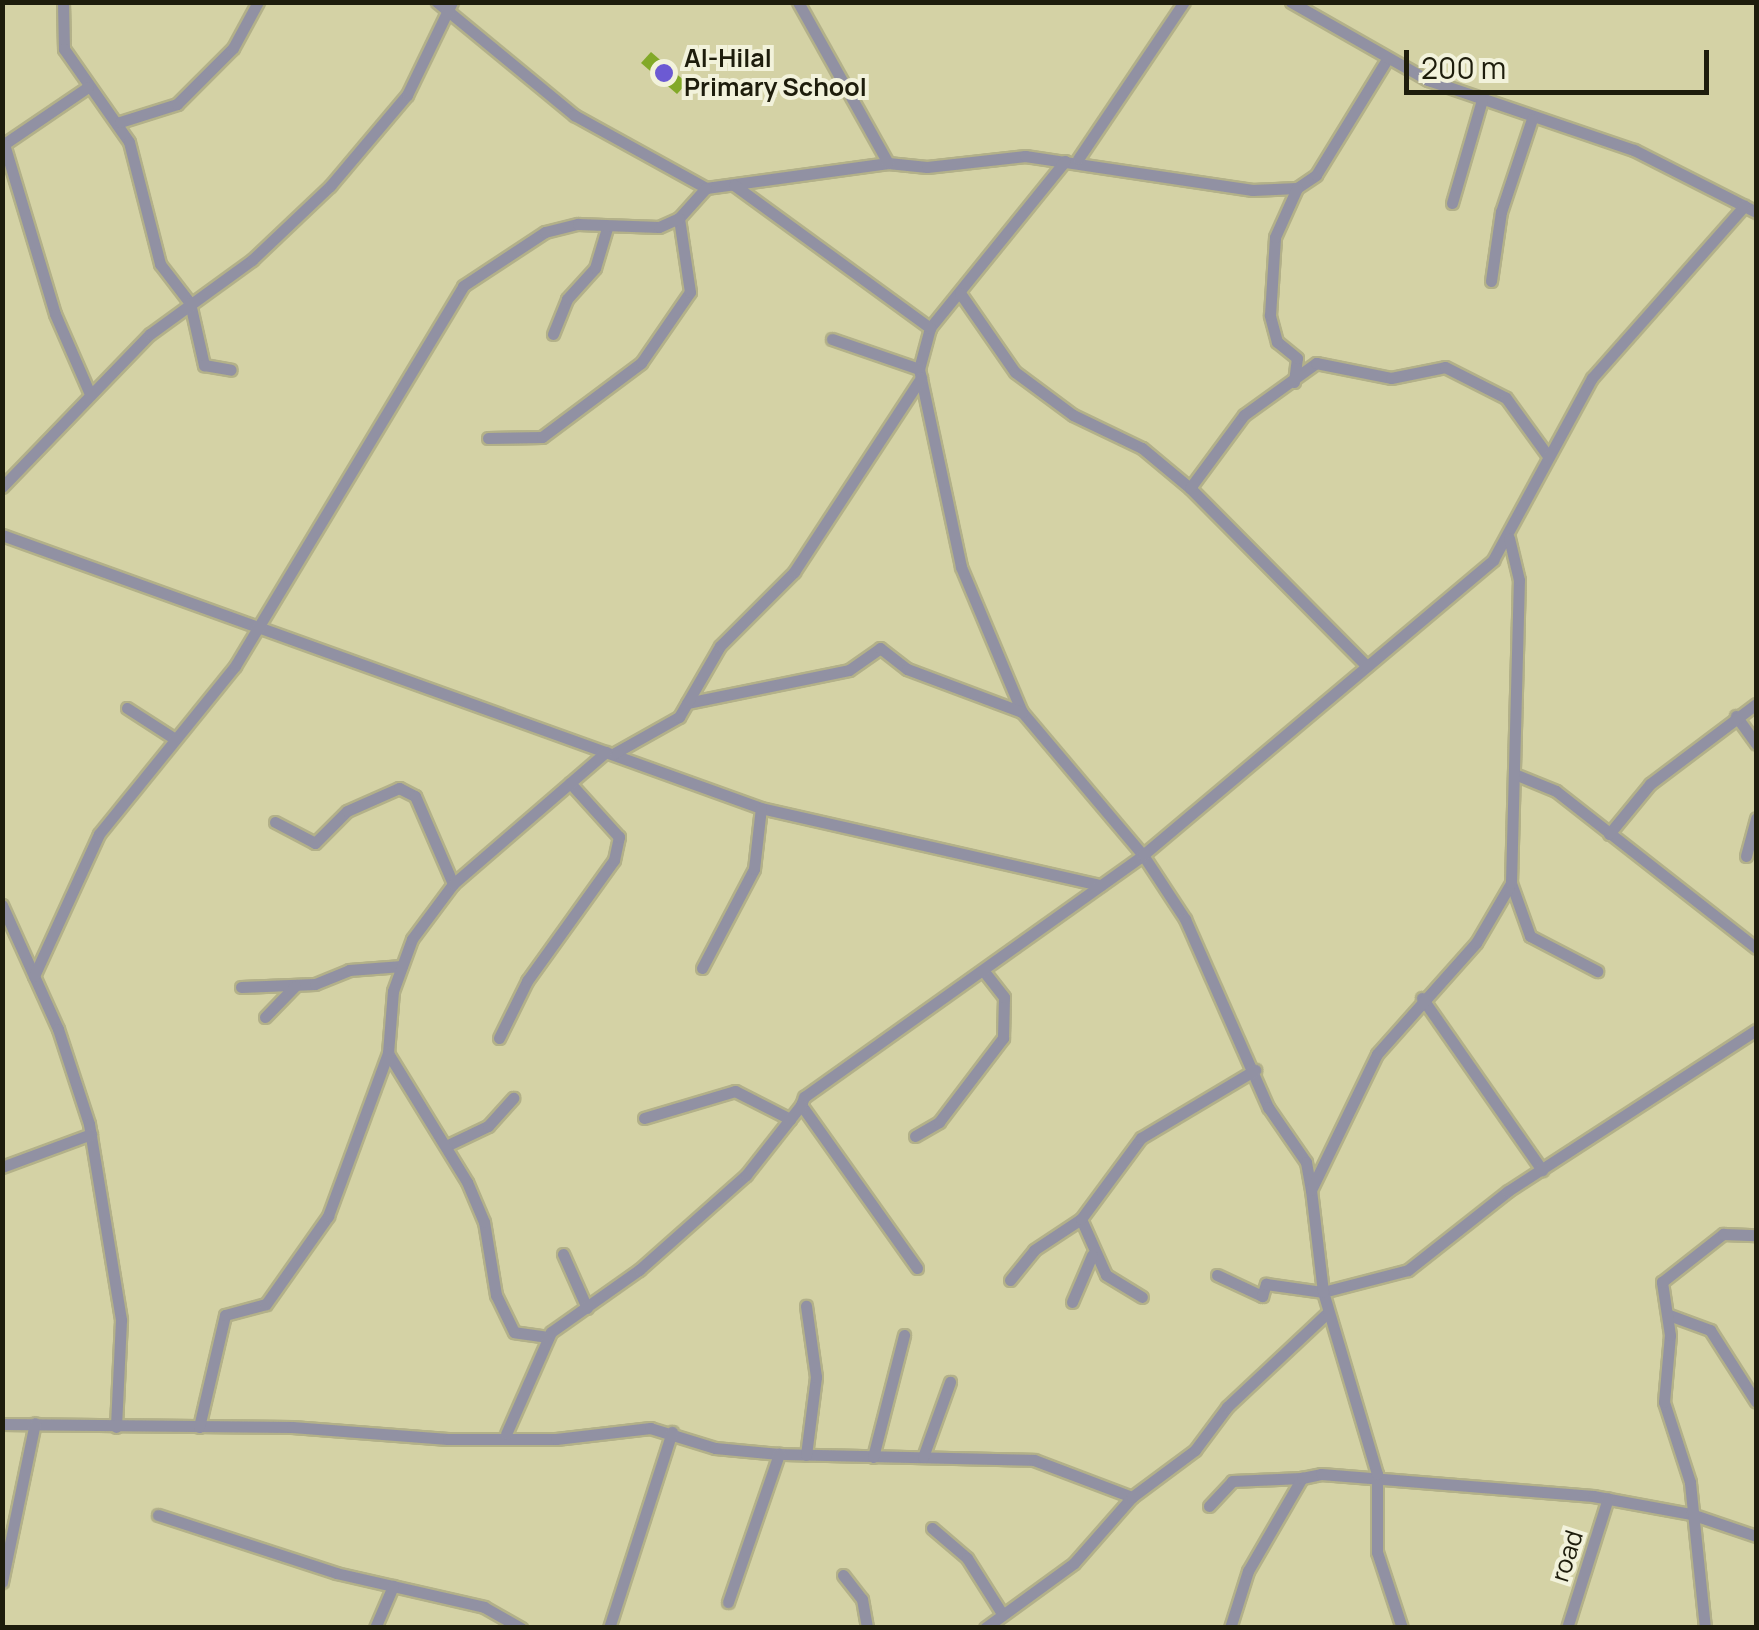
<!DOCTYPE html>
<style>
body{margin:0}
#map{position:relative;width:1759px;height:1630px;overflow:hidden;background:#d4d2a5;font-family:Manrope,sans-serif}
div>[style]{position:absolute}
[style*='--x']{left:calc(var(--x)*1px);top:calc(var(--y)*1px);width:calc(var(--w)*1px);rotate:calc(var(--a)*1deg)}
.building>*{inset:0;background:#82a928}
.roads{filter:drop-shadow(2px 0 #b3b189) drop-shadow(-2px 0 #b3b189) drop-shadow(0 2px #b3b189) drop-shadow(0 -2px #b3b189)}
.minor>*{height:11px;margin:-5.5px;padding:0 5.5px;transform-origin:5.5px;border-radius:5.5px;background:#9191a3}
.dots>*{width:28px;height:28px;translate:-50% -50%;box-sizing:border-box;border:5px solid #f2f2db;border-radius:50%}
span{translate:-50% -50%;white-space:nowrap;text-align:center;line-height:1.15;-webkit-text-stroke:8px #f2f2db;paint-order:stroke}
.poi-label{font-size:25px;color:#1e1d0c;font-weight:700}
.left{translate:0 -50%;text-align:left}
.street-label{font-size:25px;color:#1e1d0c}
.frame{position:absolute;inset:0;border:5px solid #1e1d0c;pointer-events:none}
.scale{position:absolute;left:1404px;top:50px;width:305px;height:45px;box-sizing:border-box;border:5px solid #1e1d0c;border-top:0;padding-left:12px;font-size:30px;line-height:35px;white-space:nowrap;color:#1e1d0c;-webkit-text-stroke:8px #f2f2db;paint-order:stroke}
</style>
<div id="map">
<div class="building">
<div style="clip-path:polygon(651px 52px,687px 83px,677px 94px,641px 63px)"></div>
</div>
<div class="roads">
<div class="minor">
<div style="--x:63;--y:2;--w:47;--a:88.8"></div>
<div style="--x:64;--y:49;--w:113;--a:55"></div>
<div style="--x:129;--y:142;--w:126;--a:75.7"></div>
<div style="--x:160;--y:264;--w:49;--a:52.4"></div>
<div style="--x:190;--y:303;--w:64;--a:77.3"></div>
<div style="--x:204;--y:365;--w:27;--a:10"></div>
<div style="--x:437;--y:2;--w:178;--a:39.5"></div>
<div style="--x:574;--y:115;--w:151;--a:28.9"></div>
<div style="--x:706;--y:188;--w:184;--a:-7.8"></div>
<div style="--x:888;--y:163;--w:39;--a:6"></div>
<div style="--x:927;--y:167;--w:99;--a:-6.4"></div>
<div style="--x:1025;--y:156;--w:230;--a:8.5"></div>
<div style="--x:1252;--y:190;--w:45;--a:-2.5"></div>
<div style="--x:1297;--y:188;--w:23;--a:-34"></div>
<div style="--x:1316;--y:175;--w:136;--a:-58.5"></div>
<div style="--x:798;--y:2;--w:184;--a:60.8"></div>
<div style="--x:1291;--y:2;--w:158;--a:29.7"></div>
<div style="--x:1428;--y:80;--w:218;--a:18.8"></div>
<div style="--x:1634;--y:150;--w:137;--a:26.9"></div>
<div style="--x:88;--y:87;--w:102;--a:145.8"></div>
<div style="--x:4;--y:144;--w:177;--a:73.3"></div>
<div style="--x:55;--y:314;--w:85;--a:66.4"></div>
<div style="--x:120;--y:122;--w:60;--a:-17.5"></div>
<div style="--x:177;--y:104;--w:79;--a:-45"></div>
<div style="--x:233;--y:48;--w:52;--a:-61.5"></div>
<div style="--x:1078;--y:159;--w:189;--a:-56"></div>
<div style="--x:1065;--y:161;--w:215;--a:129"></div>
<div style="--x:930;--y:328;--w:42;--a:105"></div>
<div style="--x:919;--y:369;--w:202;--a:78"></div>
<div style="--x:961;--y:567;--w:157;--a:67.2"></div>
<div style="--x:1022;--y:712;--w:187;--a:49.8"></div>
<div style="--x:1143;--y:855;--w:77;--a:56.7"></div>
<div style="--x:1185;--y:919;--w:206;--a:66.2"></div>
<div style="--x:1268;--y:1107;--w:67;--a:55.4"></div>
<div style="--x:1306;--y:1162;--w:28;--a:80"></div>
<div style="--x:734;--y:185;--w:243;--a:36.1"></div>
<div style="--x:1452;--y:203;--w:107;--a:-73.8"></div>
<div style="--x:1491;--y:281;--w:70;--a:-81.8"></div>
<div style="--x:1501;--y:212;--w:98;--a:-71.6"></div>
<div style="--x:960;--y:293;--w:96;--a:55.2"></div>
<div style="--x:1015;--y:372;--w:72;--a:36.6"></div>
<div style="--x:1073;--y:415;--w:76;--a:25.6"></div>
<div style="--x:1142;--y:448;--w:62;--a:39.8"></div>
<div style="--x:1190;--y:488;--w:251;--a:45.2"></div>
<div style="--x:553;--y:334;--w:38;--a:-68"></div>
<div style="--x:567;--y:299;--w:42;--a:-47.9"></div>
<div style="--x:595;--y:268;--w:42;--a:-73.3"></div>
<div style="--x:832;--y:339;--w:92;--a:19"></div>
<div style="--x:1294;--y:382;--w:24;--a:-83"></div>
<div style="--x:1297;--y:358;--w:26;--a:-141"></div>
<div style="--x:1277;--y:342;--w:28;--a:-105"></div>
<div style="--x:1270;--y:315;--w:78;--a:-86.3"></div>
<div style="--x:1275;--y:237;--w:54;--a:-65.8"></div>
<div style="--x:488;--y:438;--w:54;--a:-1.1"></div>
<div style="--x:542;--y:437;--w:124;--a:-36.8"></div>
<div style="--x:641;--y:363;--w:86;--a:-55.4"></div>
<div style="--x:690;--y:292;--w:75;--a:-98.5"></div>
<div style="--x:679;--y:218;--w:40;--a:-48"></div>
<div style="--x:2;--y:487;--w:213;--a:-46"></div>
<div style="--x:150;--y:334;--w:126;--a:-36"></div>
<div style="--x:252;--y:260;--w:108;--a:-43.5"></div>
<div style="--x:330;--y:186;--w:119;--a:-49.8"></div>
<div style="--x:407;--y:95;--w:103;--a:-64.2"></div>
<div style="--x:1190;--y:488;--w:91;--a:-53.5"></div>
<div style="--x:1244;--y:415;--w:89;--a:-35.8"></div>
<div style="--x:1316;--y:363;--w:76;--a:11.3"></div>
<div style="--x:1391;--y:378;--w:55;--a:-11.5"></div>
<div style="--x:1445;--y:367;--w:68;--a:26.9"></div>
<div style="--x:1506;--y:398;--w:72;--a:54.1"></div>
<div style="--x:2;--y:535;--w:807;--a:19.78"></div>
<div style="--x:761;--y:808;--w:348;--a:12.8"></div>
<div style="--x:687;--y:703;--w:165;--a:-11.5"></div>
<div style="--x:849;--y:670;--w:38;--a:-35"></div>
<div style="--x:880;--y:648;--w:34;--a:38"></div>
<div style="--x:907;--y:669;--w:123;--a:20.5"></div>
<div style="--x:127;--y:708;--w:57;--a:32.9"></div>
<div style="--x:1736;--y:716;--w:34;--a:54"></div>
<div style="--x:613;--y:754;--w:76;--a:-29.3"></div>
<div style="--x:679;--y:717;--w:82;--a:-60"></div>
<div style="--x:720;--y:646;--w:105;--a:-45"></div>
<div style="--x:794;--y:572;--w:232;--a:-56.8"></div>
<div style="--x:1517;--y:775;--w:42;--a:22.3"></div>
<div style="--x:1556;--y:791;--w:254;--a:38.1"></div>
<div style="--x:275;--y:822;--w:45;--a:27.7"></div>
<div style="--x:315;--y:843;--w:45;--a:-45"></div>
<div style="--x:347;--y:811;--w:57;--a:-23.9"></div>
<div style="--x:399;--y:788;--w:18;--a:27"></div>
<div style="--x:415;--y:796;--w:96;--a:66.6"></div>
<div style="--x:1609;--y:834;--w:65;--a:-50.6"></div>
<div style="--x:1650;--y:784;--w:133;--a:-37"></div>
<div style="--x:1746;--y:856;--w:39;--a:-75"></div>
<div style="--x:1511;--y:883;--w:56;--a:70.3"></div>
<div style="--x:1530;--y:936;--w:76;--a:27.6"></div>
<div style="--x:2;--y:905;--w:136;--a:65.7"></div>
<div style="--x:58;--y:1029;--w:100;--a:71.9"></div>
<div style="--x:89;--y:1124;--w:199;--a:80.7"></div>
<div style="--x:121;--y:1320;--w:107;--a:92.7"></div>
<div style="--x:702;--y:968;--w:112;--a:-62.3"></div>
<div style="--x:754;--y:869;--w:61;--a:-83.5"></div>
<div style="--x:34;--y:976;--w:156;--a:-65.4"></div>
<div style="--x:99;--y:834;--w:216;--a:-51"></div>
<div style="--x:235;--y:666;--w:443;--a:-59"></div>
<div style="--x:463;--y:286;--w:98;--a:-33.4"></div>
<div style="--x:545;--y:232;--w:34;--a:-14"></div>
<div style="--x:578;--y:224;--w:81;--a:2.1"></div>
<div style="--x:659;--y:227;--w:22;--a:-24"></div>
<div style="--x:241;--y:987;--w:74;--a:-2.3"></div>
<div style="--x:315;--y:984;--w:37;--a:-22"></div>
<div style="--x:349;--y:970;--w:53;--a:-4.3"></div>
<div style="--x:1422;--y:998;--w:210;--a:55.1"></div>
<div style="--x:265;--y:1017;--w:43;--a:-45.9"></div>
<div style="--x:499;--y:1038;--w:64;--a:-63.8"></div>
<div style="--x:527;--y:981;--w:149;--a:-54.3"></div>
<div style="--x:614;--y:860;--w:24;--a:-78"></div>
<div style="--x:619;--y:837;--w:73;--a:-132.2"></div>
<div style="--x:644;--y:1118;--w:95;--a:-16.5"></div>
<div style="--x:735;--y:1091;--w:62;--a:27"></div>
<div style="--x:915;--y:1136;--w:28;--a:-30"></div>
<div style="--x:939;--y:1122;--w:106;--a:-52.7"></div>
<div style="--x:1003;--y:1038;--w:41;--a:-88.6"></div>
<div style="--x:1004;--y:997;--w:33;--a:-128"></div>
<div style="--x:446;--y:1146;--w:47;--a:-25.5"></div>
<div style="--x:488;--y:1126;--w:38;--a:-48"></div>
<div style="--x:2;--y:1167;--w:95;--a:-20.3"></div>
<div style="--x:1081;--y:1219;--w:61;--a:65.9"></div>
<div style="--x:1106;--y:1275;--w:42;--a:31.4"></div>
<div style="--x:563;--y:1254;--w:59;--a:66"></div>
<div style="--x:917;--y:1268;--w:200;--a:-125.4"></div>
<div style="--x:801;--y:1105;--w:9;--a:-69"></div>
<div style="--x:804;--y:1097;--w:417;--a:-35.5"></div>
<div style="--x:1143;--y:855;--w:458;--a:-40.1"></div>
<div style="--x:1493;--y:560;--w:207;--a:-61.5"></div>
<div style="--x:1592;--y:378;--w:230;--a:-48.5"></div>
<div style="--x:1217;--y:1275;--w:50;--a:25"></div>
<div style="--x:1262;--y:1296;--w:13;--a:-72"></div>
<div style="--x:1266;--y:1284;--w:58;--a:8"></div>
<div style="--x:1323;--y:1292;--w:88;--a:-14.5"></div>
<div style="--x:1408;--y:1270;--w:127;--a:-38.3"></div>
<div style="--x:1508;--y:1191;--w:296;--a:-33"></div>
<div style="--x:1010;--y:1280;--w:38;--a:-51"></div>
<div style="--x:1034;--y:1250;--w:56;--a:-33.4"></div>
<div style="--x:1081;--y:1219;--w:101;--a:-53.5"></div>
<div style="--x:1141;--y:1138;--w:133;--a:-30.8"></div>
<div style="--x:1072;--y:1302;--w:51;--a:-66.9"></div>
<div style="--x:1669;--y:1315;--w:44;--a:20.1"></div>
<div style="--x:1710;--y:1330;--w:85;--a:57.4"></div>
<div style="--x:548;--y:1337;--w:34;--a:-172"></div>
<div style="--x:514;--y:1332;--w:41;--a:-115.9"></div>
<div style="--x:496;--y:1295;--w:74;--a:-99.3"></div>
<div style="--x:484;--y:1222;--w:43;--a:-113"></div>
<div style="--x:467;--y:1182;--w:151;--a:-121.5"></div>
<div style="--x:388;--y:1053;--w:62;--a:-85.4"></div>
<div style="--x:393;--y:991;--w:55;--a:-69.9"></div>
<div style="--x:412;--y:939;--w:69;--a:-53.3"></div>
<div style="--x:453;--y:884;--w:202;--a:-40.8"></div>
<div style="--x:2;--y:1424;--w:290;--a:0.6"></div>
<div style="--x:292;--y:1427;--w:156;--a:4.4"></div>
<div style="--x:448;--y:1439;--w:108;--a:0"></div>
<div style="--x:556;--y:1439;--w:95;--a:-6.7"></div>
<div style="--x:650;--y:1428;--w:68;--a:17.1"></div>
<div style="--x:715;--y:1448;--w:64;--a:5.4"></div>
<div style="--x:779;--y:1454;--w:255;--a:1.3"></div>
<div style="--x:1034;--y:1460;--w:105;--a:20.7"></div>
<div style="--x:199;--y:1427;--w:115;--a:-76.9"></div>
<div style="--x:225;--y:1315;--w:42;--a:-15"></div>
<div style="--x:266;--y:1304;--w:108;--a:-54.8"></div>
<div style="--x:328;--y:1216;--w:174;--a:-69.8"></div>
<div style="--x:506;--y:1434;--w:111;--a:-66.2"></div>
<div style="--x:551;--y:1332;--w:108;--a:-35.2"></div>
<div style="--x:639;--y:1270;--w:143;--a:-41.6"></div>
<div style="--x:746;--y:1175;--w:89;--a:-51.8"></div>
<div style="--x:806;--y:1455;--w:79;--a:-82.7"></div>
<div style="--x:816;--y:1377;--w:72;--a:-98"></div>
<div style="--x:873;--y:1457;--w:126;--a:-75.7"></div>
<div style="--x:923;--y:1457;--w:80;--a:-70.2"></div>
<div style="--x:1209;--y:1506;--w:34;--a:-47"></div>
<div style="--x:1232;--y:1481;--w:70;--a:-2.5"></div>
<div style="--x:158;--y:1515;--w:187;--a:18"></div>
<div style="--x:336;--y:1573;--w:152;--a:12.9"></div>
<div style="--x:484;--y:1607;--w:43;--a:29.6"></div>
<div style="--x:932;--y:1528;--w:46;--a:40.6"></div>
<div style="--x:967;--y:1558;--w:64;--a:57.8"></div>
<div style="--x:843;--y:1575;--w:31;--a:52"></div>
<div style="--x:862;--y:1599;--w:29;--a:80"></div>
<div style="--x:2;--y:1582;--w:162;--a:-78.3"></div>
<div style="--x:728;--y:1602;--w:157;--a:-71"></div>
<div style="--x:375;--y:1628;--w:46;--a:-66.8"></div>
<div style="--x:609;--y:1628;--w:206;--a:-72.2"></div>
<div style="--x:985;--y:1628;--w:110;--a:-36.1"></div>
<div style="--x:1074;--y:1563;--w:88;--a:-48.7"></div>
<div style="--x:1132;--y:1497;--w:79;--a:-36.7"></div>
<div style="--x:1195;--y:1450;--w:54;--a:-53.3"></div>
<div style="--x:1227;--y:1407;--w:137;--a:-43.2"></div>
<div style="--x:1230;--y:1628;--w:60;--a:-72.5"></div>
<div style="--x:1248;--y:1571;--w:108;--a:-59.9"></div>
<div style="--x:1302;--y:1478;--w:19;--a:-12"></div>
<div style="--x:1321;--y:1474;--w:273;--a:4.6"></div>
<div style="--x:1593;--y:1496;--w:100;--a:10.4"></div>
<div style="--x:1691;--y:1514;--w:69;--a:18.7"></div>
<div style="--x:1402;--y:1628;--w:80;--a:-108.2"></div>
<div style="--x:1377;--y:1552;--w:78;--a:-90"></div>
<div style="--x:1377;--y:1474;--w:190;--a:-106.5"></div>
<div style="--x:1323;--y:1292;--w:103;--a:-96.7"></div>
<div style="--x:1311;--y:1190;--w:151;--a:-64.1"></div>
<div style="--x:1377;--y:1054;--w:149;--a:-48.3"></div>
<div style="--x:1476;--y:943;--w:69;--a:-59.7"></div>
<div style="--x:1511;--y:883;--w:303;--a:-88.5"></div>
<div style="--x:1519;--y:580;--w:43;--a:-103.4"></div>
<div style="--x:1567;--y:1628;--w:136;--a:-72.5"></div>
<div style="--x:1705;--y:1628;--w:147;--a:-95.9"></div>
<div style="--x:1690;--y:1482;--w:84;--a:-108"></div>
<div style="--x:1664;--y:1402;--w:67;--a:-84.9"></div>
<div style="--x:1670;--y:1335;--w:54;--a:-98.6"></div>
<div style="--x:1662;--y:1282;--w:78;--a:-38.2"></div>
<div style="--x:1723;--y:1234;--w:33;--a:2"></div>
</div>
</div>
<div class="dots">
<div style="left:664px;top:73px;background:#6c5ad3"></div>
</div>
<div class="poi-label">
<span class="left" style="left:684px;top:73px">Al-Hilal<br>Primary School</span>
</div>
<div class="street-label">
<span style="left:1567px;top:1556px;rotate:-72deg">road</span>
</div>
<div class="frame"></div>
<div class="scale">200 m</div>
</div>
